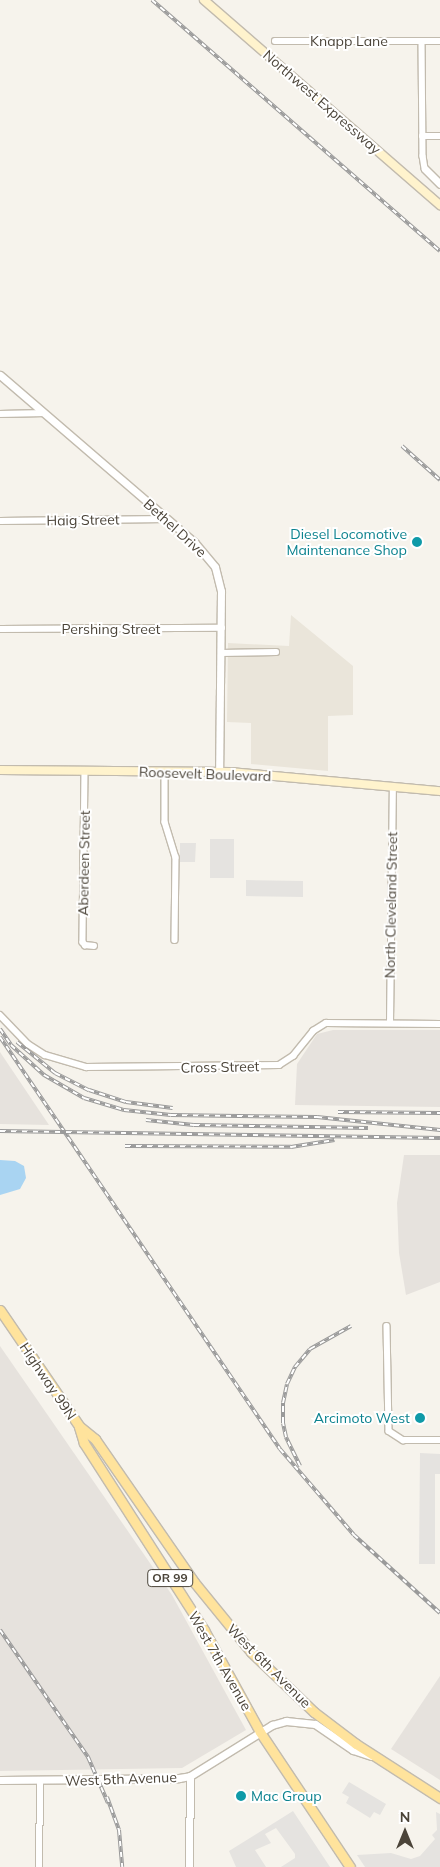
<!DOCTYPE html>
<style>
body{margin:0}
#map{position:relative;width:440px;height:1867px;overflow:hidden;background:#f6f3ec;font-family:Mulish,sans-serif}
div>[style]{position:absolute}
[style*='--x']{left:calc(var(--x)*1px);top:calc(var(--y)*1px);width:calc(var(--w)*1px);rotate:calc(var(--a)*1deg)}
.residential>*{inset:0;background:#eae5da}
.industrial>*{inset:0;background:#e6e2dd}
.parking>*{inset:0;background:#e5e3e0}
.water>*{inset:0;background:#a9d4f2}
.roads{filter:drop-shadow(1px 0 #c2bbae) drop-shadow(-1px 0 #c2bbae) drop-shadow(0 1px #c2bbae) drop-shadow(0 -1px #c2bbae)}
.minor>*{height:5.5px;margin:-2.75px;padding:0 2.75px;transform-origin:2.75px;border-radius:2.75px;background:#fff}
.tertiary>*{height:7px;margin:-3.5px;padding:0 3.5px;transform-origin:3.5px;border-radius:3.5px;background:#fff}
.secondary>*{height:8px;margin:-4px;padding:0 4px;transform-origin:4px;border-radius:4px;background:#fff3cd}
.primary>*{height:9px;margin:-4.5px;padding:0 4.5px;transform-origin:4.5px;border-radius:4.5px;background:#ffe39c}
.rail>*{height:4px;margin-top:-2px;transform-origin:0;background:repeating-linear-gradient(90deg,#fff 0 5.5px,#9a9a9a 0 11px);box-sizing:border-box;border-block:1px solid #9a9a9a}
.dots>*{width:14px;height:14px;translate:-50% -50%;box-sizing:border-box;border:2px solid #fff;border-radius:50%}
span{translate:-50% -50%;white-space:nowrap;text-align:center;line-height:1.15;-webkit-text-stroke:4px #fff;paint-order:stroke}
.shield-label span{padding:1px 4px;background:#fff;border:1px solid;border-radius:4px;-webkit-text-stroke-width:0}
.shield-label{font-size:12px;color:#4b4439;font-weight:700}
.street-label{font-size:14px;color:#4b4439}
.culture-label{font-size:14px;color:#0d838f}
.right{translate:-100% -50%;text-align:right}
.left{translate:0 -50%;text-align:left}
.north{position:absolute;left:380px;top:1807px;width:50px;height:50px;-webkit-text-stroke:4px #fff;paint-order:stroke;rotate:0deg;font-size:14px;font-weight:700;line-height:20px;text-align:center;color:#4b4439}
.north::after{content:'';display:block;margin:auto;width:18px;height:22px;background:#4b4439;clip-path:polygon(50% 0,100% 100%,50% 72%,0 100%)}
</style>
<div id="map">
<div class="residential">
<div style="clip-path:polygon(291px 615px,353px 666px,353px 715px,328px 716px,328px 771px,251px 764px,251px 723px,227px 722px,228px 643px,289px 646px)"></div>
</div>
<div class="industrial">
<div style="clip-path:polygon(333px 1030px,440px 1030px,440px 1107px,295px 1105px,297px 1064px,317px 1034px)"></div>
<div style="clip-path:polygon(0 1052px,49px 1125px,0 1124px)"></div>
<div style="clip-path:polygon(440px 1155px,440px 1282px,406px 1295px,399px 1253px,397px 1203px,404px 1155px)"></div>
<div style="clip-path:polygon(0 1346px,172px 1595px,246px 1730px,182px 1768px,0 1771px)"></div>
<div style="clip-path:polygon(440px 1676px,440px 1780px,391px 1749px)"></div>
</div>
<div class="parking">
<div style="clip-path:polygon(210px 839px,234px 839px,234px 878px,210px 878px)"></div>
<div style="clip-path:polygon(180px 843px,196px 843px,195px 862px,180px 862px)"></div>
<div style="clip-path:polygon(246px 880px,303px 881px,303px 897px,246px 896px)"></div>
<div style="clip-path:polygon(420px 1453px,440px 1454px,440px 1474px,435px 1474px,435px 1564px,419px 1564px)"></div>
<div style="clip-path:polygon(349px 1782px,386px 1804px,380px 1815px,374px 1812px,370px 1818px,346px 1803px,349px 1797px,342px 1793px)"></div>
<div style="clip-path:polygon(293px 1811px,330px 1867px,281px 1867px,295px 1858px,295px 1854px,276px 1828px,265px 1834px,271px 1843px,255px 1850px,266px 1867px,236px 1867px,229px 1851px)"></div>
<div style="clip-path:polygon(436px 1812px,440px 1814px,440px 1867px,365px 1867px,357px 1855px,391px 1853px,411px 1859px,420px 1856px,435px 1839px,432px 1835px,437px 1830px)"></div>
</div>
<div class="water">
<div style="clip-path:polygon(0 1160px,15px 1161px,24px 1166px,26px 1178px,20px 1189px,0 1195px)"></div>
</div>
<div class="roads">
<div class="minor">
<div style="--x:275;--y:41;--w:165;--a:0"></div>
<div style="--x:422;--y:41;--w:115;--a:89.5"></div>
<div style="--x:423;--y:156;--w:13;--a:81"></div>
<div style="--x:422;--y:136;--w:18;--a:0"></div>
<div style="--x:0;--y:414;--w:43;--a:-1.3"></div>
<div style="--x:0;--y:521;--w:166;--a:-0.7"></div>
<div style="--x:0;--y:629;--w:222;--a:-0.3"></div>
<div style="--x:221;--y:653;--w:55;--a:-1"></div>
<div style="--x:85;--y:771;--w:171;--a:90.7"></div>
<div style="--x:83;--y:942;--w:4;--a:56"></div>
<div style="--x:85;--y:945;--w:9;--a:6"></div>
<div style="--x:165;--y:771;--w:51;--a:90"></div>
<div style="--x:165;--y:822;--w:37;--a:73"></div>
<div style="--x:176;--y:857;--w:83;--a:90.7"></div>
<div style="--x:0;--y:1015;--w:40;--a:46"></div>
<div style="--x:28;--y:1044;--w:20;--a:33"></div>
<div style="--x:45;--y:1055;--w:43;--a:16.3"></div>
<div style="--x:86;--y:1067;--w:193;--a:-0.6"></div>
<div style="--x:279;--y:1065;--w:17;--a:-33"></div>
<div style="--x:293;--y:1056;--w:32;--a:-51"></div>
<div style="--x:313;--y:1031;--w:15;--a:-32"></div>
<div style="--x:326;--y:1023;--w:114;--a:0.5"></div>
<div style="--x:390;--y:1023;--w:236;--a:-89.3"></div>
<div style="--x:387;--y:1326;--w:105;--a:88.9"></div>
<div style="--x:389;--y:1431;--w:17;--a:33"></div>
<div style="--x:403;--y:1440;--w:37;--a:0"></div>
<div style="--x:39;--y:1867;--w:86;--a:-89.3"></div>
</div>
<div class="tertiary">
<div style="--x:425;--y:169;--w:21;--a:45"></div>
<div style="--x:0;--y:375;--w:257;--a:40.7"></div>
<div style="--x:195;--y:543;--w:31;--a:50"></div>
<div style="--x:215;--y:567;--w:25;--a:76"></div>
<div style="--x:221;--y:591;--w:181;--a:90.6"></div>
<div style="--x:0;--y:1780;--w:179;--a:-0.6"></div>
<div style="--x:179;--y:1778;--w:11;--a:-10"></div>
<div style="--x:190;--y:1776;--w:97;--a:-31.9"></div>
<div style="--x:272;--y:1725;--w:15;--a:-16"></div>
<div style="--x:286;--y:1721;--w:29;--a:6"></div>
<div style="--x:315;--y:1724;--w:46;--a:34.4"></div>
<div style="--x:353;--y:1750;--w:19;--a:18"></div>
<div style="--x:189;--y:1867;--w:91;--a:-89.4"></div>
</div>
<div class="secondary">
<div style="--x:204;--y:0;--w:313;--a:41"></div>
<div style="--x:0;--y:770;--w:230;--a:0.5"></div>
<div style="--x:230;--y:772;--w:211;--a:5.2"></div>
</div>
<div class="primary">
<div style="--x:0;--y:1310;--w:140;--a:55.7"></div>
<div style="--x:79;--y:1426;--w:21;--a:39"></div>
<div style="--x:95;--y:1439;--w:174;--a:55.3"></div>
<div style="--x:194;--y:1582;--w:90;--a:50.8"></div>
<div style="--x:251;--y:1652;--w:87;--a:43.6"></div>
<div style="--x:314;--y:1712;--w:53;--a:37.3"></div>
<div style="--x:356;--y:1744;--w:100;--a:32.7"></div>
<div style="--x:79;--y:1427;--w:17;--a:73"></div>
<div style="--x:84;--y:1443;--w:222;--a:57.3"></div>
<div style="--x:204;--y:1630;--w:116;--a:61.2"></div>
<div style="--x:260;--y:1732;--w:162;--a:56.3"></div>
</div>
</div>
<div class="rail">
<div style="--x:152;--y:0;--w:382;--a:41.1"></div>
<div style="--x:402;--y:446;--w:51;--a:41.8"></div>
<div style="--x:0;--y:1029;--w:19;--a:55"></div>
<div style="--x:11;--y:1045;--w:45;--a:42.3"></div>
<div style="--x:44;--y:1075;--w:46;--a:29.9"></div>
<div style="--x:84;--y:1098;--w:42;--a:16.7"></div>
<div style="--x:124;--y:1110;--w:47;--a:6.1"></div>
<div style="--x:171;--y:1115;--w:146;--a:0.8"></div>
<div style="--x:317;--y:1117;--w:124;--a:6"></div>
<div style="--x:0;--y:1037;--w:498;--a:55.8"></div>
<div style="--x:280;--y:1449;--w:113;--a:49.3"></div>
<div style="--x:354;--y:1535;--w:116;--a:42.2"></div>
<div style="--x:17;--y:1042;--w:49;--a:39.2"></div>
<div style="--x:55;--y:1073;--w:38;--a:27"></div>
<div style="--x:89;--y:1090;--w:39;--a:18"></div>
<div style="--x:126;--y:1102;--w:47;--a:7.3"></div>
<div style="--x:338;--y:1112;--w:102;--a:0.6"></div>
<div style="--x:146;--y:1120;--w:48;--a:5.9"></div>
<div style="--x:194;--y:1125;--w:174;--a:1"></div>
<div style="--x:0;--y:1131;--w:440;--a:0.9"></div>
<div style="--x:125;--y:1146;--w:166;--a:0.3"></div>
<div style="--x:291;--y:1147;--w:44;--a:-9.2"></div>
<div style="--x:300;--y:1466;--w:32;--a:-116"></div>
<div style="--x:286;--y:1437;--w:14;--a:-102"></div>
<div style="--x:283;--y:1423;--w:20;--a:-90"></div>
<div style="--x:283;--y:1403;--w:19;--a:-78"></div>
<div style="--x:287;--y:1384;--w:19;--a:-65"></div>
<div style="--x:295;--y:1367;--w:23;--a:-50"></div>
<div style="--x:310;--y:1349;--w:47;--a:-29.3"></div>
<div style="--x:0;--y:1630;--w:155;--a:55.3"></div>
<div style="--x:88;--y:1757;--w:50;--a:66.5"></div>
<div style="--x:107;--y:1797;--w:35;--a:70"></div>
<div style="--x:119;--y:1830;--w:37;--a:85"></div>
</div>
<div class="dots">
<div style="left:417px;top:542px;background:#0f9aa8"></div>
<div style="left:420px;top:1418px;background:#0f9aa8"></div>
<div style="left:241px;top:1796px;background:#0f9aa8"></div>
</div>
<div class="shield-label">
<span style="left:170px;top:1578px">OR 99</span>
</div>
<div class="street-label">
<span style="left:349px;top:41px">Knapp Lane</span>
<span style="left:322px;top:102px;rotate:41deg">Northwest Expressway</span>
<span style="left:83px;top:520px;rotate:-1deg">Haig Street</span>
<span style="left:175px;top:528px;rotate:42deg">Bethel Drive</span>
<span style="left:111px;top:629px">Pershing Street</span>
<span style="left:205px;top:774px;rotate:2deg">Roosevelt Boulevard</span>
<span style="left:84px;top:863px;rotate:-89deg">Aberdeen Street</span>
<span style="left:391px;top:905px;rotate:-89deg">North Cleveland Street</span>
<span style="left:220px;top:1067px;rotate:-1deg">Cross Street</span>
<span style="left:48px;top:1381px;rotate:56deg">Highway 99N</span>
<span style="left:220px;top:1661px;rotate:60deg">West 7th Avenue</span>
<span style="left:269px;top:1666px;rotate:45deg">West 6th Avenue</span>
<span style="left:121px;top:1779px;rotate:-2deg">West 5th Avenue</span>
</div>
<div class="culture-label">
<span class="right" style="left:407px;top:542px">Diesel Locomotive<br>Maintenance Shop</span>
<span class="right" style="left:410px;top:1418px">Arcimoto West</span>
<span class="left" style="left:251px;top:1796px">Mac Group</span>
</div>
<div class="north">N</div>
</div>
